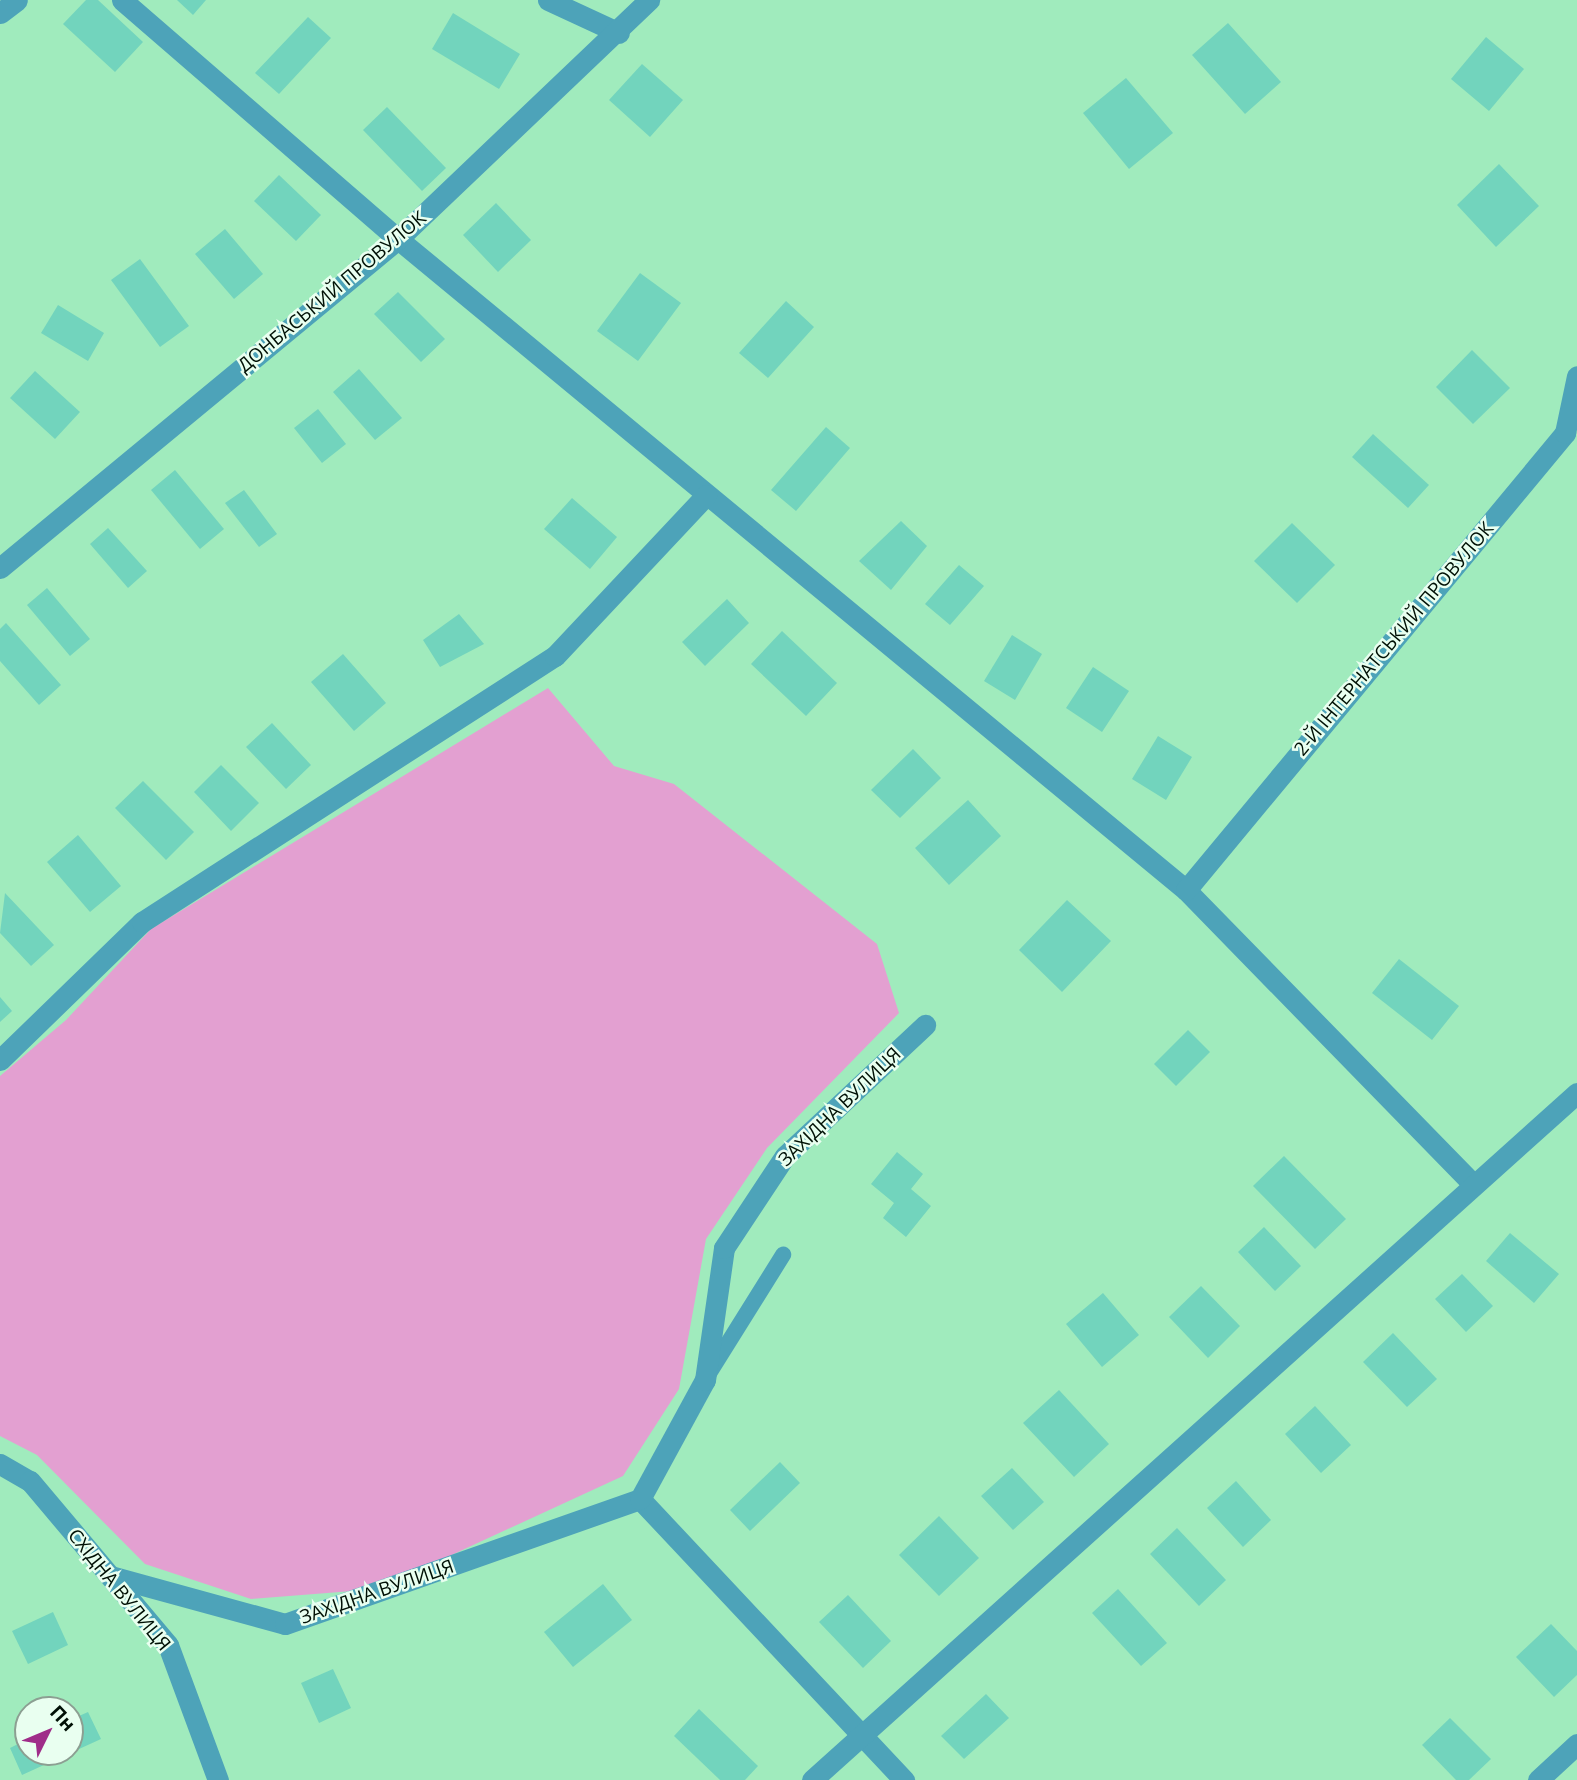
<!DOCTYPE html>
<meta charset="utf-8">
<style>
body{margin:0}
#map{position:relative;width:1577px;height:1780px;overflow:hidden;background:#a0ebbd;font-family:"Open Sans",sans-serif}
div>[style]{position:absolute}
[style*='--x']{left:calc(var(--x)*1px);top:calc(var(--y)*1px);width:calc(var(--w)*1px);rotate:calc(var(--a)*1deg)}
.green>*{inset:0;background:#e3a0d1}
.building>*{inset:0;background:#72d4bd}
.service>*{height:16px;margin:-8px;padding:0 8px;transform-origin:8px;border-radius:8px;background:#4da3b9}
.minor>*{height:21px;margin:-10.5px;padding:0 10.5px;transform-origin:10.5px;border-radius:10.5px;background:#4da3b9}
span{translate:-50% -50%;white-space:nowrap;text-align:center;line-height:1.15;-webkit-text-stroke:5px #e9fff0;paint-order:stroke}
.street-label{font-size:19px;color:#001005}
.north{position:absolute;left:14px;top:1696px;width:70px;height:70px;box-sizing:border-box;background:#e9fff0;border:2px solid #8c9f92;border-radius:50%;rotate:47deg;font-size:19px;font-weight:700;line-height:28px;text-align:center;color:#001005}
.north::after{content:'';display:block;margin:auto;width:24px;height:32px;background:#9f2d89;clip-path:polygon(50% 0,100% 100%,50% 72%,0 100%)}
</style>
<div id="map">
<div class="green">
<div style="clip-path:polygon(548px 688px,614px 766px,674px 784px,877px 944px,899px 1013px,767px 1148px,706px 1239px,679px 1389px,623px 1476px,378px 1589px,251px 1599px,145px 1564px,37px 1455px,0 1436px,0 1076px,66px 1020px,151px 929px)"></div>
</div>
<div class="building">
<div style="clip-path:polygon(86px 0,98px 0,143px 42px,115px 72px,63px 24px)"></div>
<div style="clip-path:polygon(177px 0,206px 0,193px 15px)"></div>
<div style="clip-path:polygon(453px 13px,520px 54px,499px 89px,432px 49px)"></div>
<div style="clip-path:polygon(308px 17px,331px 38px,279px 94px,255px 73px)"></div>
<div style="clip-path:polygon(1228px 23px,1281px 82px,1245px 114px,1192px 55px)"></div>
<div style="clip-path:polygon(1486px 37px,1524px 69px,1489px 111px,1451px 79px)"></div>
<div style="clip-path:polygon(642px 64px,683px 100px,650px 137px,609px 100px)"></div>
<div style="clip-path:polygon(1126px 78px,1173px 133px,1129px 169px,1083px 113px)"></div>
<div style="clip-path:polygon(387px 107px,446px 168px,422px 191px,363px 130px)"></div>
<div style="clip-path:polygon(1499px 164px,1539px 206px,1496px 247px,1457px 205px)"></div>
<div style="clip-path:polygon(279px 175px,321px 215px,296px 241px,254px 201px)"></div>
<div style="clip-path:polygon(496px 203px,531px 240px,498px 272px,463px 235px)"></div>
<div style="clip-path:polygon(225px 229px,263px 274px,234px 299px,195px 254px)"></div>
<div style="clip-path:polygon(140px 259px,189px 326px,160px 347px,111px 280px)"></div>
<div style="clip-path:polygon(640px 273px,681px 303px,638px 361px,597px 331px)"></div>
<div style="clip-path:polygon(398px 292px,445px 339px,421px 362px,374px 314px)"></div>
<div style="clip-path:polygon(786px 301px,814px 327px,768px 378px,739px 353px)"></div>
<div style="clip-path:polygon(58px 305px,104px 333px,88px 361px,41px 333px)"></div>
<div style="clip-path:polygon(1472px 350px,1510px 388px,1473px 424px,1436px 387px)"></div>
<div style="clip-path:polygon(359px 369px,402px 418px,375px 440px,333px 392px)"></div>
<div style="clip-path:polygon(35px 371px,80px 412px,55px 439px,10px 398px)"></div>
<div style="clip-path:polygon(318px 409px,346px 444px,322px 463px,294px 428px)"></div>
<div style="clip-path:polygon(826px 427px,850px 448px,796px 511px,771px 490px)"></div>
<div style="clip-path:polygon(1373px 434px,1429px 485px,1408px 508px,1352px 457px)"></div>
<div style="clip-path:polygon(175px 470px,224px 529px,200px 549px,151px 490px)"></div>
<div style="clip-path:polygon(244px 490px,277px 534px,259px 547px,225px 503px)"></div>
<div style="clip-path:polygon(572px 498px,617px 537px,590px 569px,544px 529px)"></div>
<div style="clip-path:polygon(901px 521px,927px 546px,891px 590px,859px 561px)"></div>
<div style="clip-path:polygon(1292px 523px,1335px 565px,1297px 603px,1254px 561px)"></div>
<div style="clip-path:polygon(108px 528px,147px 571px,128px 588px,90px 544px)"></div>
<div style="clip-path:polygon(959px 565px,984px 586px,950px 625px,925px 604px)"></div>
<div style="clip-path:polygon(47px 588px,90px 639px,70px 656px,27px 605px)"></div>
<div style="clip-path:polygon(727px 599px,749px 623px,705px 666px,682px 642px)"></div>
<div style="clip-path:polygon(459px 614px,484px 644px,440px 667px,423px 640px)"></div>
<div style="clip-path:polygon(6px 623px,61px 685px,39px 705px,0 661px,0 629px)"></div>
<div style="clip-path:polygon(782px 631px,837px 683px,806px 716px,751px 664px)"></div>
<div style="clip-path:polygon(1012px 635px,1042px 654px,1015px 700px,984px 681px)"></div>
<div style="clip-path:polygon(343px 654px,386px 703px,354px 731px,311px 682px)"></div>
<div style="clip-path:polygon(1093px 667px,1129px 691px,1102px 732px,1066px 708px)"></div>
<div style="clip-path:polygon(272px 723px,311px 765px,286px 789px,246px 747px)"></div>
<div style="clip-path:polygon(1158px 736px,1192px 757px,1166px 800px,1132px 779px)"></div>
<div style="clip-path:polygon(913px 749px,941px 778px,900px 818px,871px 790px)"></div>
<div style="clip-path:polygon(221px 765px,259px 803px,231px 831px,194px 792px)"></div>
<div style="clip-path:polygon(143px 781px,194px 832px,166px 860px,115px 808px)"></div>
<div style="clip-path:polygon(968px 800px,1001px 836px,949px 885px,915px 848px)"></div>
<div style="clip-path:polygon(78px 835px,121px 886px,90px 912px,47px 862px)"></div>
<div style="clip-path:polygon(5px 893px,54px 945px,31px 966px,0 933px)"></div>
<div style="clip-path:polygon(1067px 900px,1111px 941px,1062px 992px,1019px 950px)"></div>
<div style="clip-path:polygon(1399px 959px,1459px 1006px,1432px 1040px,1372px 993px)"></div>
<div style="clip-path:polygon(0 997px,12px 1011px,0 1022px)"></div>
<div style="clip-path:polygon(1188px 1030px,1210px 1052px,1176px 1086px,1154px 1064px)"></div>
<div style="clip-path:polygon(897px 1152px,923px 1174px,911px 1189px,931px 1206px,906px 1237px,883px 1218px,894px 1203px,871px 1184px)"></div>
<div style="clip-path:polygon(1284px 1156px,1346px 1219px,1315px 1249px,1253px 1186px)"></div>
<div style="clip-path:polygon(1264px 1227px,1301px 1266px,1275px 1291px,1238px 1252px)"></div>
<div style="clip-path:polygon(1510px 1233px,1559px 1274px,1534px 1303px,1486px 1261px)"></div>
<div style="clip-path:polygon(1462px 1274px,1493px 1306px,1466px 1332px,1435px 1299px)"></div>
<div style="clip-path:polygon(1201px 1286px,1240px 1326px,1208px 1358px,1169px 1317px)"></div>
<div style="clip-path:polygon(1103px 1293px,1139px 1335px,1102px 1367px,1066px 1324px)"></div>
<div style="clip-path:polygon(1393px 1333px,1437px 1379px,1407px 1407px,1363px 1362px)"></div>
<div style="clip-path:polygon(1059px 1390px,1109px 1444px,1074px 1477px,1023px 1423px)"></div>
<div style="clip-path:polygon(1315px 1406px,1351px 1445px,1321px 1473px,1285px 1434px)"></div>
<div style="clip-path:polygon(780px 1462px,800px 1483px,750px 1531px,730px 1510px)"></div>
<div style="clip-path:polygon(1012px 1468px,1044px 1502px,1013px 1530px,981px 1496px)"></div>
<div style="clip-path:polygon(1236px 1481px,1271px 1520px,1243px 1547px,1207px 1508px)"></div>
<div style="clip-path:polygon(939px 1516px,979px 1558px,939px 1596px,899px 1555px)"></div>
<div style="clip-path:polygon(1177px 1528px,1226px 1580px,1199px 1606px,1150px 1554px)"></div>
<div style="clip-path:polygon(603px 1584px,632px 1620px,573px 1667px,544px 1632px)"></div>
<div style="clip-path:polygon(1118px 1589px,1167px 1643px,1141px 1666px,1092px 1613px)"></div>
<div style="clip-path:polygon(848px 1595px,891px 1641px,863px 1668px,819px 1622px)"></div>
<div style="clip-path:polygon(53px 1612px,68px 1645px,28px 1664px,12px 1631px)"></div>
<div style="clip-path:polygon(1551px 1624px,1577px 1651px,1577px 1675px,1554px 1697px,1516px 1657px)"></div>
<div style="clip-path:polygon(333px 1669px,351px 1708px,319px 1723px,301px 1683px)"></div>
<div style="clip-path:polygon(986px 1694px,1009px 1718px,964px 1759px,941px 1736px)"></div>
<div style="clip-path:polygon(699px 1709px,758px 1766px,745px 1780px,720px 1780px,674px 1736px)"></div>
<div style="clip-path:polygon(88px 1712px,101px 1739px,22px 1775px,10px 1748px,28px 1739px,28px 1752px,70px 1752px,70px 1720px)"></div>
<div style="clip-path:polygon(1450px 1718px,1491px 1759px,1469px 1780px,1456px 1780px,1422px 1745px)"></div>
</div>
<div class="service">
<div style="--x:708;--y:1375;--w:142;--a:-58"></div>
</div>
<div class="minor">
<div style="--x:122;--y:0;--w:365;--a:40.9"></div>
<div style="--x:398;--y:239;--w:1022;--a:39.56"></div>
<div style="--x:1186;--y:890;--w:411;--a:45.7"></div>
<div style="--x:548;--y:0;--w:78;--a:24.9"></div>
<div style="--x:0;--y:13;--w:21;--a:-37"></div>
<div style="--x:0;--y:568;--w:516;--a:-39.58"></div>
<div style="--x:398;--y:239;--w:347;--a:-43.6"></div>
<div style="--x:1186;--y:890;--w:594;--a:-50.33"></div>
<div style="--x:1565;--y:433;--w:58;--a:-78.1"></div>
<div style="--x:0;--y:1060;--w:198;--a:-44.2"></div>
<div style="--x:142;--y:922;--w:491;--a:-32.8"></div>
<div style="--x:555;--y:656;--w:221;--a:-46.8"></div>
<div style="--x:0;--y:1464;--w:34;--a:30"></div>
<div style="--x:30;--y:1481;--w:214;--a:49.9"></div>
<div style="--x:168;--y:1645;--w:144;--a:69.7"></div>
<div style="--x:640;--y:1499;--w:386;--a:46.8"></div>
<div style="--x:110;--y:1576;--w:181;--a:15.3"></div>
<div style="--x:285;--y:1624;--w:376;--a:-19.4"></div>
<div style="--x:640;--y:1499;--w:136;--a:-61.4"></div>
<div style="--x:705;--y:1380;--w:133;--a:-81.8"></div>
<div style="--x:724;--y:1248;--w:110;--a:-56.5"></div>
<div style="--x:785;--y:1156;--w:192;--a:-43.1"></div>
<div style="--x:812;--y:1780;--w:1028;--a:-41.93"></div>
<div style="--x:1538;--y:1780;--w:53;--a:-42.7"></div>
</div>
<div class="street-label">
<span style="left:332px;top:292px;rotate:-40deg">ДОНБАСЬКИЙ ПРОВУЛОК</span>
<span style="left:1394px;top:639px;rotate:-50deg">2-Й ІНТЕРНАТСЬКИЙ ПРОВУЛОК</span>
<span style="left:840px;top:1107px;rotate:-44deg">ЗАХІДНА ВУЛИЦЯ</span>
<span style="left:119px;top:1590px;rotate:51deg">СХІДНА ВУЛИЦЯ</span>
<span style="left:377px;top:1592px;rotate:-19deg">ЗАХІДНА ВУЛИЦЯ</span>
</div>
<div class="north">Пн</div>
</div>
